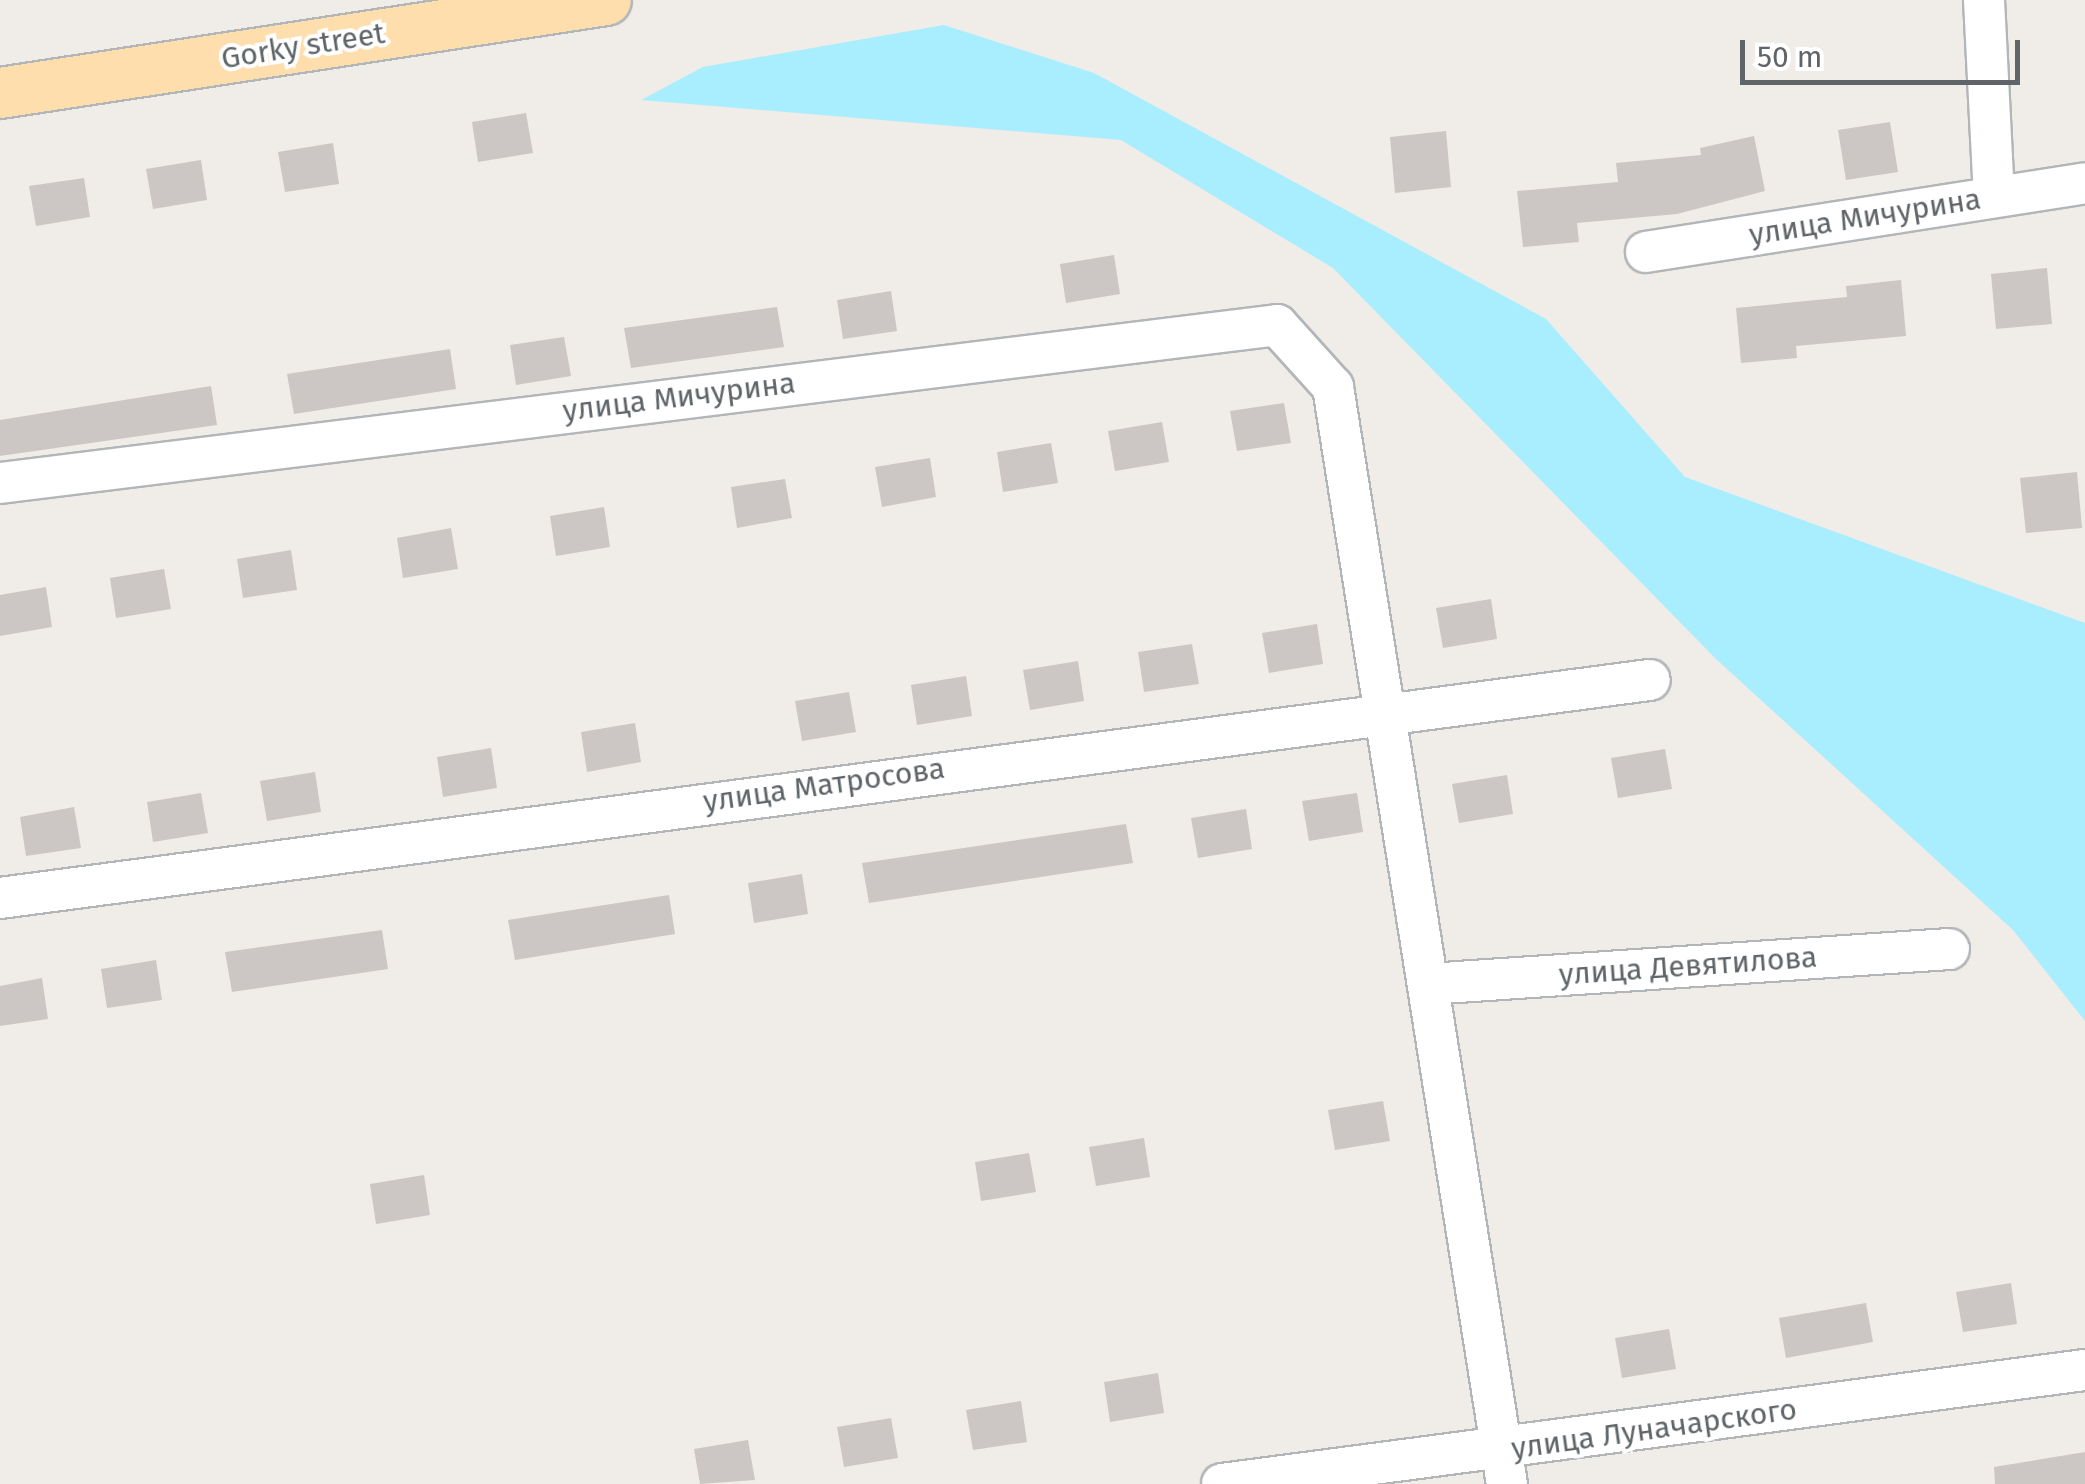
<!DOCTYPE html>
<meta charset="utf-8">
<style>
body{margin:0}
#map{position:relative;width:2085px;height:1484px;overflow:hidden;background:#f0ece7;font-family:"Fira Sans",sans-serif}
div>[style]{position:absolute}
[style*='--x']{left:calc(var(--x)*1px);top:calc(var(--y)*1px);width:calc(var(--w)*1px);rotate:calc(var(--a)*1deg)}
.water>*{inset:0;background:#a8eeff}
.building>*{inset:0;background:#ccc7c4}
.roads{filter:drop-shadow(2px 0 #b2b6b9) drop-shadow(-2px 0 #b2b6b9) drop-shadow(0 2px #b2b6b9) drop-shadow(0 -2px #b2b6b9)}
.minor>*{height:40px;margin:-20px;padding:0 20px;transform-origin:20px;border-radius:20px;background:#fff}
.major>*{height:50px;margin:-25px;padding:0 25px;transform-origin:25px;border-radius:25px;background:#ffdead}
span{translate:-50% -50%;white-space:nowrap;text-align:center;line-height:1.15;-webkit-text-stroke:8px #fff;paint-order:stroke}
.street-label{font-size:30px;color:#5e6467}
.scale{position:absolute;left:1740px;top:40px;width:280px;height:45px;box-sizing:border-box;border:5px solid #5e6467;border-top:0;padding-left:12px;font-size:30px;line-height:35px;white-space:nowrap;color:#5e6467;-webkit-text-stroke:8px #fff;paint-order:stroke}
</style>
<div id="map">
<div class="water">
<div style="clip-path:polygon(944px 25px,1094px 73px,1546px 319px,1685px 477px,2085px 623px,2085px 1021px,2013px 930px,1716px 659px,1333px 268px,1121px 140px,641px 100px,703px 67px)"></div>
</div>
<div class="building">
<div style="clip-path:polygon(526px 113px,533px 153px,478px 162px,472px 122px)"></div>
<div style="clip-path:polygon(1890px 122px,1898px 172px,1846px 180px,1838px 130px)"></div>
<div style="clip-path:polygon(1446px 131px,1451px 187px,1395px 193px,1390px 137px)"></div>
<div style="clip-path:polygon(1754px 136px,1765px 191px,1677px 214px,1577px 223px,1579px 242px,1523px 247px,1517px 191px,1618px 182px,1616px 163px,1701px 155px,1700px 148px)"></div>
<div style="clip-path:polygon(333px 143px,339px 184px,285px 192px,278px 152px)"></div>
<div style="clip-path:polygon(201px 160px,207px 200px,153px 209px,146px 169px)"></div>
<div style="clip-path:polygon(84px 178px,90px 217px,36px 226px,29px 186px)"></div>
<div style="clip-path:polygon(1114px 255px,1120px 294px,1066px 303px,1060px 264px)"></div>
<div style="clip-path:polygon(2047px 268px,2052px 324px,1996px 329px,1991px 274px)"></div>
<div style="clip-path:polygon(1901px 280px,1906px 336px,1796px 346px,1797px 358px,1741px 363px,1736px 308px,1847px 297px,1846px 286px)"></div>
<div style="clip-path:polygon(891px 291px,897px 331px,843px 339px,837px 300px)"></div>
<div style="clip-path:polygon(777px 307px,784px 347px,631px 368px,624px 328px)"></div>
<div style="clip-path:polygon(564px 337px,571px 376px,516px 385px,510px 345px)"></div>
<div style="clip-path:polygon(450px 349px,456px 389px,294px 414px,287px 374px)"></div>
<div style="clip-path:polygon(211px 386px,217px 425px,0 456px,0 420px)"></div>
<div style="clip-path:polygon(1284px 403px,1291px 443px,1237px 451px,1230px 411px)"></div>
<div style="clip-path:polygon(1162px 422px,1169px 462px,1115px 471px,1108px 431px)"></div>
<div style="clip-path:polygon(1051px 443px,1058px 483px,1003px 492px,997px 452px)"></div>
<div style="clip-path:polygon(930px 458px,936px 497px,882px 507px,875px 467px)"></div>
<div style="clip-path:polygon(2077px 472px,2082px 528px,2026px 533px,2020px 478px)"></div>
<div style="clip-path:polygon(785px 479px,792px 518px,737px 528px,731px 487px)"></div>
<div style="clip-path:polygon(604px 507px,610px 547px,556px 556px,550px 516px)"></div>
<div style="clip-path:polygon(451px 528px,458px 569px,403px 578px,397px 538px)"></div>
<div style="clip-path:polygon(291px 550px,297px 590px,243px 598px,237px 559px)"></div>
<div style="clip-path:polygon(164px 569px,171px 609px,116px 618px,110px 578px)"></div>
<div style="clip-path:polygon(46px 587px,52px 627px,0 636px,0 595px)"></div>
<div style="clip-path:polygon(1491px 599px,1497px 639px,1443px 648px,1436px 608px)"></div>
<div style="clip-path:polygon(1317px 624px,1323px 664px,1269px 673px,1262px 633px)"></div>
<div style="clip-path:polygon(1192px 644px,1199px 684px,1144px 692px,1138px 652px)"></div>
<div style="clip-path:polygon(1078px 661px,1084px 701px,1030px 710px,1023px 670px)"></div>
<div style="clip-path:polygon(966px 676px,972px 716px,917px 725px,911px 685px)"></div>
<div style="clip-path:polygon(849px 692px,856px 732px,802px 741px,795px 701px)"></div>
<div style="clip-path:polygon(635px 723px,641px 762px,587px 772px,581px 732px)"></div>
<div style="clip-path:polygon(491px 748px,497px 788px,443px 797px,437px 757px)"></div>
<div style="clip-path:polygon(1665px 749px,1672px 789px,1618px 798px,1611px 758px)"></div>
<div style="clip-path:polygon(315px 772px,321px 812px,267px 821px,260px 781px)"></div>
<div style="clip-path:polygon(1507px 775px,1513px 814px,1459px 823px,1452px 784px)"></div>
<div style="clip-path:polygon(201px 793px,208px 833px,153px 842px,147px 802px)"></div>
<div style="clip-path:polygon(1357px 793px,1363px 832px,1309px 841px,1302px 801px)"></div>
<div style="clip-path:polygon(74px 807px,81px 848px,26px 856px,20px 817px)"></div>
<div style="clip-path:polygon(1246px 809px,1252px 849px,1198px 858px,1191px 818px)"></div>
<div style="clip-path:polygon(1126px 824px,1133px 863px,869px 903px,862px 863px)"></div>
<div style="clip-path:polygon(802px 874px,808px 914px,754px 923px,748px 883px)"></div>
<div style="clip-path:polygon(669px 895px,675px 934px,515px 960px,508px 920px)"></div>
<div style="clip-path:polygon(382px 930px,388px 969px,232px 992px,225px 952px)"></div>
<div style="clip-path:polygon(156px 960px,162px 1000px,107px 1008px,101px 969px)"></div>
<div style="clip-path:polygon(42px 978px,48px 1019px,0 1026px,0 986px)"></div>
<div style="clip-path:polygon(1383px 1101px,1390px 1141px,1335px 1150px,1328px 1110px)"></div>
<div style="clip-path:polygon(1144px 1138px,1150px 1177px,1096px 1186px,1089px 1147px)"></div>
<div style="clip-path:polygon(1029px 1153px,1036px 1192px,981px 1201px,975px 1162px)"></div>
<div style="clip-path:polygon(424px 1175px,430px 1215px,376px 1224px,370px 1184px)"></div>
<div style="clip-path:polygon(2011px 1283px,2017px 1324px,1963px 1332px,1956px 1292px)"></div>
<div style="clip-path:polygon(1866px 1303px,1873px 1342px,1786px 1358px,1779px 1318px)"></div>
<div style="clip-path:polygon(1669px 1329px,1676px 1369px,1622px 1378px,1615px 1338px)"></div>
<div style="clip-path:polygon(1158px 1373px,1164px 1413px,1110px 1422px,1104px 1382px)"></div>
<div style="clip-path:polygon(1021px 1401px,1027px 1442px,973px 1450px,966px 1410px)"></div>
<div style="clip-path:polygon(891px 1418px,898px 1458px,844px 1467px,837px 1427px)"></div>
<div style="clip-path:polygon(748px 1440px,755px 1480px,700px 1484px,694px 1449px)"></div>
<div style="clip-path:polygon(2085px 1452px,2085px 1484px,1995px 1484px,1994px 1467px)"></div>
</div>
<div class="roads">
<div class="minor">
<div style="--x:1984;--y:0;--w:196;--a:87.1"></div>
<div style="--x:1646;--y:252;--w:444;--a:-8.9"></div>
<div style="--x:0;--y:483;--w:1287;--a:-7.05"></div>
<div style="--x:1277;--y:325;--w:84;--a:47.9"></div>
<div style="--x:1333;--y:387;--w:1111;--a:80.99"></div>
<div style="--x:0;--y:898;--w:1664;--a:-7.53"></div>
<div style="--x:1428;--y:984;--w:522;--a:-3.84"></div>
<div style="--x:1222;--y:1484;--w:870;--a:-7.53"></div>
</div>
<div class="major">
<div style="--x:0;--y:93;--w:613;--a:-8.72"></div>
</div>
</div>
<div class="street-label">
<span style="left:303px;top:46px;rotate:-9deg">Gorky street</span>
<span style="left:1865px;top:217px;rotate:-9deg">улица Мичурина</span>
<span style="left:679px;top:397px;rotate:-7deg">улица Мичурина</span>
<span style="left:824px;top:785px;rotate:-8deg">улица Матросова</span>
<span style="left:1688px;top:966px;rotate:-4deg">улица Девятилова</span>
<span style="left:1654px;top:1429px;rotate:-8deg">улица Луначарского</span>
</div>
<div class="scale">50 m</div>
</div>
